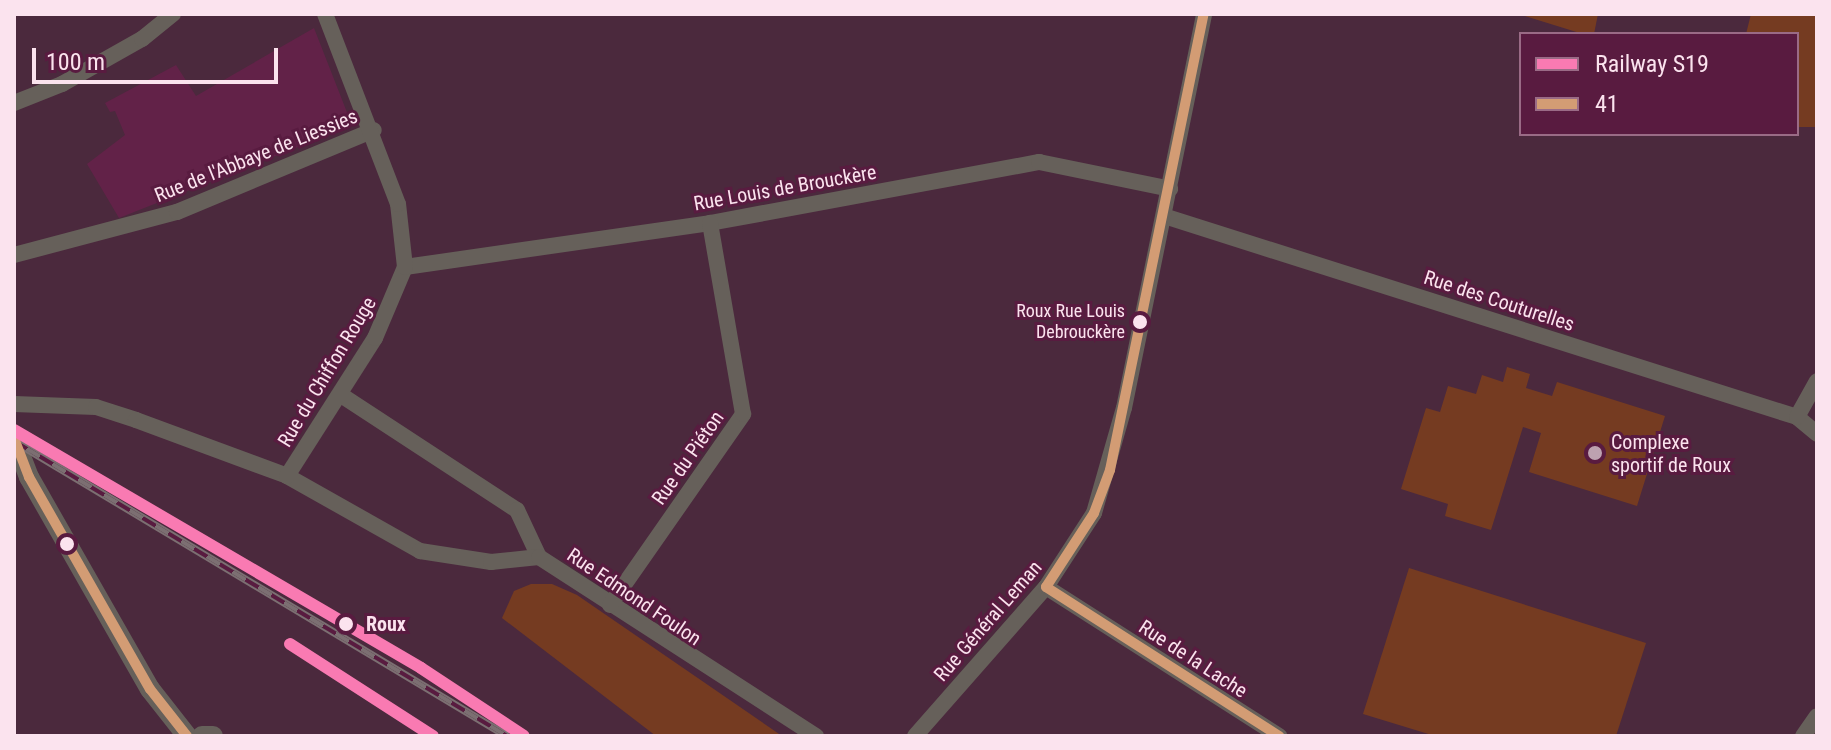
<!DOCTYPE html>
<meta charset="utf-8">
<style>
body{margin:0}
#map{position:relative;width:1831px;height:750px;overflow:hidden;background:#4b293d;font-family:"Roboto Condensed",sans-serif}
div>[style]{position:absolute}
[style*='--x']{left:calc(var(--x)*1px);top:calc(var(--y)*1px);width:calc(var(--w)*1px);rotate:calc(var(--a)*1deg)}
.built>*{inset:0;background:#622248}
.green>*{inset:0;background:#753b21}
.minor>*{height:16px;margin:-8px;padding:0 8px;transform-origin:8px;border-radius:8px;background:#66605a}
.tertiary>*{height:20px;margin:-10px;padding:0 10px;transform-origin:10px;border-radius:10px;background:#66605a}
.rail>*{height:8px;margin-top:-4px;transform-origin:0;background:repeating-linear-gradient(90deg,#591b40 0 15px,#7c6f72 0 30px);box-sizing:border-box;border-block:2px solid #7c6f72}
.bus-1>*{height:10px;margin:-5px;padding:0 5px;transform-origin:5px;border-radius:5px;background:#d39c74}
.rail-1>*{height:12px;margin:-6px;padding:0 6px;transform-origin:6px;border-radius:6px;background:#f97ab2}
.dots>*{width:22px;height:22px;translate:-50% -50%;box-sizing:border-box;border:4px solid #591b40;border-radius:50%}
span{translate:-50% -50%;white-space:nowrap;text-align:center;line-height:1.15;-webkit-text-stroke:6px #591b40;paint-order:stroke}
.bus-label{font-size:18px;color:#fbe3ee}
.right{translate:-100% -50%;text-align:right}
.street-label{font-size:20px;color:#fbe3ee}
.poi-label{font-size:20px;color:#fbe3ee}
.left{translate:0 -50%;text-align:left}
.stop-label{font-size:20px;color:#fbe3ee;font-weight:700}
.frame{position:absolute;inset:0;border:16px solid #fbe3ee;pointer-events:none}
.legend{position:absolute;left:1519px;top:32px;width:280px;height:104px;box-sizing:border-box;background:#591b40;border:2px solid #9a6b86;margin:0;padding:10px 14px;list-style:none;font-size:24px;color:#fbe3ee}
.legend li{display:flex;align-items:center;gap:16px;height:40px}
.legend b{width:40px;border:2px solid #9a6b86}
.scale{position:absolute;left:32px;top:48px;width:246px;height:36px;box-sizing:border-box;border:4px solid #fbe3ee;border-top:0;padding-left:10px;font-size:24px;line-height:28px;white-space:nowrap;color:#fbe3ee;-webkit-text-stroke:6px #591b40;paint-order:stroke}
</style>
<div id="map">
<div class="built">
<div style="clip-path:polygon(314px 28px,350px 120px,346px 128px,119px 218px,87px 164px,125px 135px,115px 111px,110px 112px,105px 103px,176px 65px,196px 96px)"></div>
</div>
<div class="green">
<div style="clip-path:polygon(1518px 14px,1598px 14px,1594px 34px,1583px 34px)"></div>
<div style="clip-path:polygon(1751px 14px,1817px 14px,1817px 127px,1797px 127px,1797px 34px,1746px 34px)"></div>
<div style="clip-path:polygon(1507px 367px,1530px 374px,1526px 388px,1552px 396px,1557px 382px,1665px 416px,1637px 506px,1529px 472px,1541px 433px,1523px 427px,1491px 530px,1445px 516px,1448px 504px,1401px 489px,1426px 408px,1440px 412px,1448px 386px,1476px 394px,1482px 375px,1503px 382px)"></div>
<div style="clip-path:polygon(1409px 568px,1646px 643px,1616px 736px,1435px 736px,1363px 714px)"></div>
<div style="clip-path:polygon(531px 584px,552px 584px,577px 595px,782px 736px,656px 736px,502px 618px,514px 591px)"></div>
</div>
<div class="minor">
<div style="--x:14;--y:103;--w:52;--a:-21.6"></div>
<div style="--x:62;--y:84;--w:92;--a:-29.4"></div>
<div style="--x:142;--y:39;--w:40;--a:-39"></div>
<div style="--x:1164;--y:216;--w:664;--a:17.62"></div>
<div style="--x:1797;--y:417;--w:26;--a:40"></div>
<div style="--x:14;--y:255;--w:169;--a:-14.8"></div>
<div style="--x:177;--y:212;--w:213;--a:-22.6"></div>
<div style="--x:405;--y:267;--w:308;--a:-8.2"></div>
<div style="--x:710;--y:223;--w:335;--a:-10.5"></div>
<div style="--x:1039;--y:162;--w:134;--a:11.6"></div>
<div style="--x:341;--y:395;--w:210;--a:33.2"></div>
<div style="--x:517;--y:510;--w:52;--a:64.9"></div>
<div style="--x:14;--y:404;--w:82;--a:2.1"></div>
<div style="--x:96;--y:407;--w:42;--a:18"></div>
<div style="--x:136;--y:420;--w:161;--a:20.3"></div>
<div style="--x:287;--y:476;--w:153;--a:29.4"></div>
<div style="--x:420;--y:551;--w:72;--a:8.8"></div>
<div style="--x:491;--y:562;--w:48;--a:-5.9"></div>
<div style="--x:539;--y:557;--w:330;--a:32.9"></div>
<div style="--x:1797;--y:417;--w:41;--a:-60.9"></div>
<div style="--x:287;--y:476;--w:164;--a:-57.5"></div>
<div style="--x:375;--y:338;--w:77;--a:-67.1"></div>
<div style="--x:405;--y:267;--w:63;--a:-96.3"></div>
<div style="--x:398;--y:204;--w:204;--a:-111"></div>
<div style="--x:1046;--y:587;--w:277;--a:32.6"></div>
<div style="--x:610;--y:605;--w:233;--a:-55.1"></div>
<div style="--x:743;--y:414;--w:194;--a:-99.8"></div>
<div style="--x:915;--y:736;--w:198;--a:-48.7"></div>
<div style="--x:1046;--y:587;--w:88;--a:-57"></div>
<div style="--x:1094;--y:513;--w:109;--a:-74.1"></div>
<div style="--x:1124;--y:408;--w:402;--a:-78.5"></div>
<div style="--x:1803;--y:736;--w:24;--a:-55"></div>
</div>
<div class="tertiary">
<div style="--x:14;--y:438;--w:42;--a:69"></div>
<div style="--x:29;--y:477;--w:244;--a:60.3"></div>
<div style="--x:150;--y:689;--w:60;--a:51.8"></div>
<div style="--x:202;--y:736;--w:11;--a:0"></div>
</div>
<div class="rail">
<div style="--x:14;--y:441;--w:575;--a:30.9"></div>
</div>
<div class="bus-1">
<div style="--x:14;--y:438;--w:42;--a:69"></div>
<div style="--x:29;--y:477;--w:244;--a:60.3"></div>
<div style="--x:150;--y:689;--w:60;--a:51.8"></div>
<div style="--x:1046;--y:587;--w:88;--a:-57"></div>
<div style="--x:1094;--y:513;--w:46;--a:-69.6"></div>
<div style="--x:1110;--y:470;--w:466;--a:-78.4"></div>
<div style="--x:1046;--y:587;--w:277;--a:32.6"></div>
</div>
<div class="rail-1">
<div style="--x:14;--y:430;--w:471;--a:30.3"></div>
<div style="--x:421;--y:668;--w:123;--a:33.4"></div>
<div style="--x:290;--y:644;--w:170;--a:32.8"></div>
</div>
<div class="dots">
<div style="left:1140px;top:322px;background:#fbe3ee"></div>
<div style="left:1595px;top:453px;background:#bda2b0"></div>
<div style="left:67px;top:544px;background:#fbe3ee"></div>
<div style="left:346px;top:624px;background:#fbe3ee"></div>
</div>
<div class="bus-label">
<span class="right" style="left:1125px;top:322px">Roux Rue Louis<br>Debrouckère</span>
</div>
<div class="street-label">
<span style="left:256px;top:156px;rotate:-22deg">Rue de l'Abbaye de Liessies</span>
<span style="left:785px;top:188px;rotate:-10deg">Rue Louis de Brouckère</span>
<span style="left:1499px;top:301px;rotate:18deg">Rue des Couturelles</span>
<span style="left:327px;top:372px;rotate:-59deg">Rue du Chiffon Rouge</span>
<span style="left:688px;top:458px;rotate:-55deg">Rue du Piéton</span>
<span style="left:634px;top:597px;rotate:34deg">Rue Edmond Foulon</span>
<span style="left:988px;top:621px;rotate:-49deg">Rue Général Leman</span>
<span style="left:1193px;top:659px;rotate:33deg">Rue de la Lache</span>
</div>
<div class="poi-label">
<span class="left" style="left:1611px;top:454px">Complexe<br>sportif de Roux</span>
</div>
<div class="stop-label">
<span class="left" style="left:366px;top:624px">Roux</span>
</div>
<div class="frame"></div>
<ul class="legend">
<li><b style="height:10px;background:#f97ab2"></b>Railway S19</li>
<li><b style="height:10px;background:#d39c74"></b>41</li>
</ul>
<div class="scale">100 m</div>
</div>
